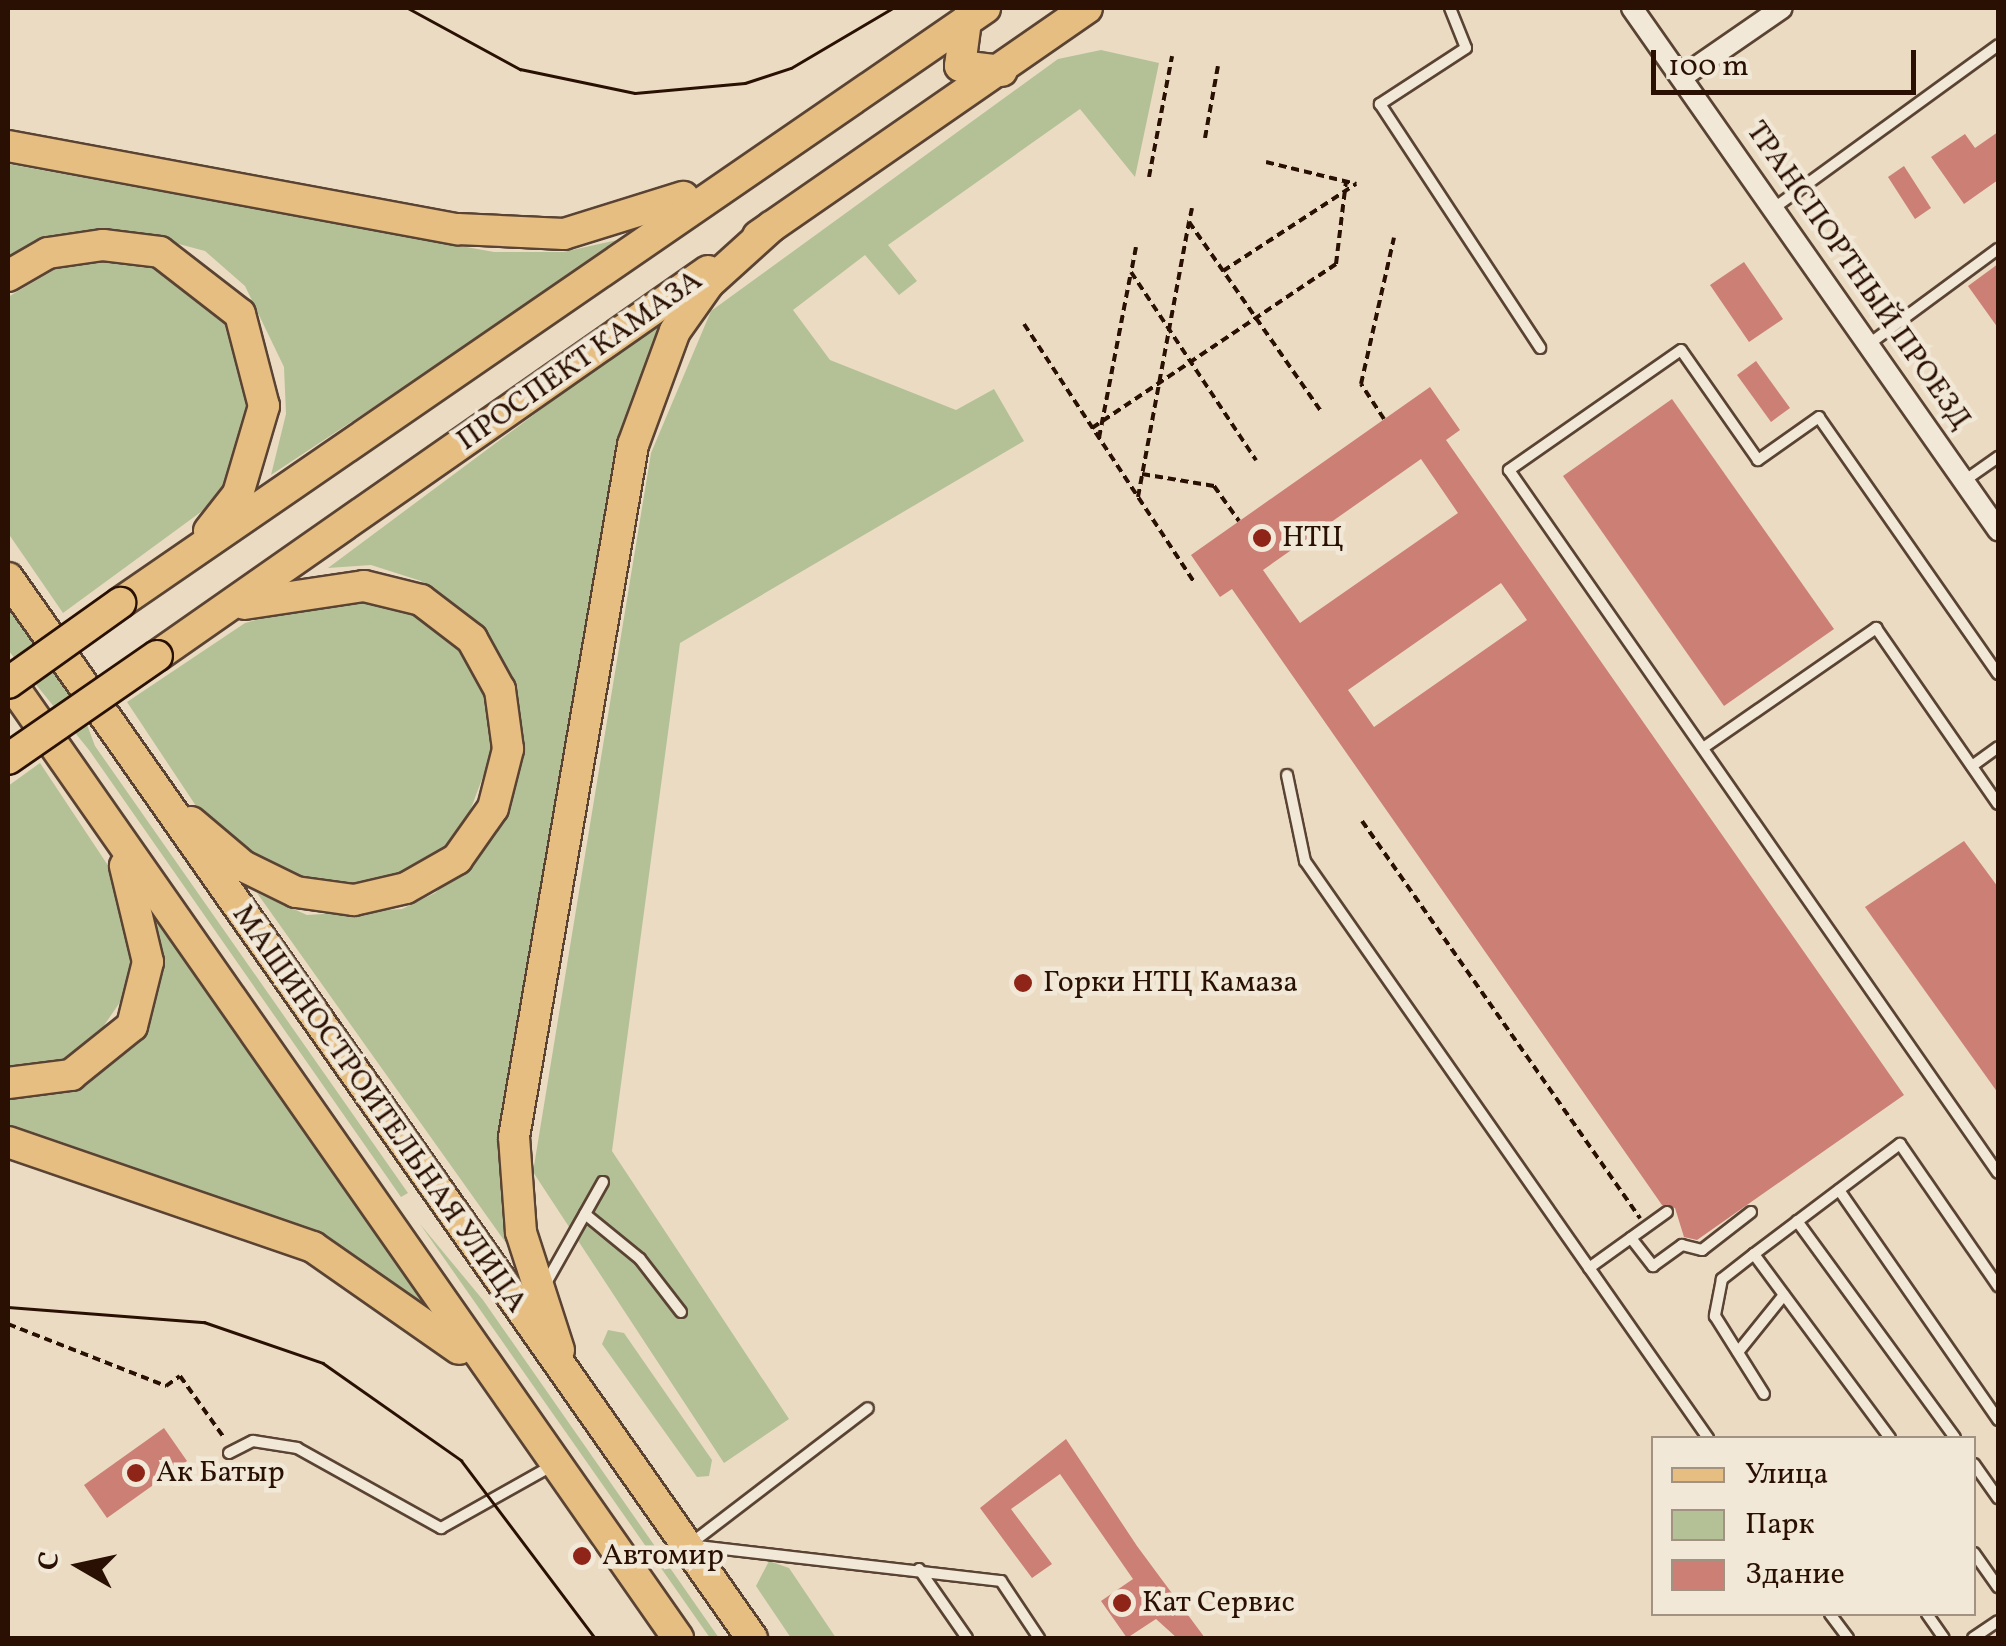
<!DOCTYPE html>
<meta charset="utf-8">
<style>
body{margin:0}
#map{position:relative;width:2006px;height:1646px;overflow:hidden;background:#ebdbc2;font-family:Vollkorn,serif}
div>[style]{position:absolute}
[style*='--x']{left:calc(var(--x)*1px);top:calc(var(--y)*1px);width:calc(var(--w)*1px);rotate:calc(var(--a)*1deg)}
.green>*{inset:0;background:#b4c196}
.building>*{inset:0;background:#cc7f75}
.path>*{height:4px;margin-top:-2px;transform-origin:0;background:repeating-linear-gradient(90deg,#291003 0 8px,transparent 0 13px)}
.roads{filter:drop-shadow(2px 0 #5a4333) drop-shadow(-2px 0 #5a4333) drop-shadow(0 2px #5a4333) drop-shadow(0 -2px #5a4333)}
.lane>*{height:10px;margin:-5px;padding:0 5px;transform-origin:5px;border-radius:5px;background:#f2e8d7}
.street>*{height:20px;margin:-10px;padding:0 10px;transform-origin:10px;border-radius:10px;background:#f2e8d7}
.primary>*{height:30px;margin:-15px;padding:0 15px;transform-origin:15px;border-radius:15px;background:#e6be81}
.tram>*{height:2.5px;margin:-1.25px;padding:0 1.25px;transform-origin:1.25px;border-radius:1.25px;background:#291003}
.bridges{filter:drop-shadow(2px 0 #291003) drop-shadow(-2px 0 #291003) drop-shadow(0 2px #291003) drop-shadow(0 -2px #291003)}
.primary-bridge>*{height:30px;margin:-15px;padding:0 15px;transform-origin:15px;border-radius:15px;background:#e6be81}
.dots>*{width:28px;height:28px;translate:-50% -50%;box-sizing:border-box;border:5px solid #f2e8d7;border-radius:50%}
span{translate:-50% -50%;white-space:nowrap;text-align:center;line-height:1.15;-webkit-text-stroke:9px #f2e8d7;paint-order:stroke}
.street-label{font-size:30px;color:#291003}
.poi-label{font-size:30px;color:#291003}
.left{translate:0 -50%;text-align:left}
.frame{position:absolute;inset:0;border:10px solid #291003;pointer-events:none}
.legend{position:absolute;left:1651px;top:1436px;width:325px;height:180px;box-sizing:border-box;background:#f2e8d7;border:2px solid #a29282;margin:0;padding:12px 18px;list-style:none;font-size:30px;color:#291003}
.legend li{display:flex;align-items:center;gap:20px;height:50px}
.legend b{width:50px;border:2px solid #a29282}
.north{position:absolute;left:30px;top:1516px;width:100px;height:100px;-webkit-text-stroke:8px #f2e8d7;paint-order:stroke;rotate:279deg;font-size:28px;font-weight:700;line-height:40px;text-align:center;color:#291003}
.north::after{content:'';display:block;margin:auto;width:35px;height:45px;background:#291003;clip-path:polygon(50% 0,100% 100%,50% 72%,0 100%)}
.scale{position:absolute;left:1651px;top:50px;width:265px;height:45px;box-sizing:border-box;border:5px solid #291003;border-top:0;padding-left:12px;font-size:30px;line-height:35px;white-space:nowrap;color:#291003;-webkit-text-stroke:8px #f2e8d7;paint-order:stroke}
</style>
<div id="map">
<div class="green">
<div style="clip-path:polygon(1101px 50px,1159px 63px,1135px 177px,1080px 109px,888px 245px,917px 281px,899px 295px,865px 255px,793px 310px,830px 360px,956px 410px,994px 389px,1024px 441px,680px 643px,612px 1151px,789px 1419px,724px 1463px,533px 1172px,651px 453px,711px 311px,1058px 59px)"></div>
<div style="clip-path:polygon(8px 164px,494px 252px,563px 252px,631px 237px,271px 475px,286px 414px,284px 367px,245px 286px,205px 251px,130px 231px,100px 232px,8px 263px)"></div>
<div style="clip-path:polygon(103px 258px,156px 267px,225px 323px,246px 368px,249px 421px,220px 498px,63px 613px,8px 533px,8px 297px,59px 267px)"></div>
<div style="clip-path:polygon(669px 314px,616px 452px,507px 1081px,499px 1150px,506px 1243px,257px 893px,307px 915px,402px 909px,435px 893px,490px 840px,509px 808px,521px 749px,514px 689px,490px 636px,421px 581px,371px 565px,328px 568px)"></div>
<div style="clip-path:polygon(8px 598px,77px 698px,95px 746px,408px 1193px,401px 1197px,89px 750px,8px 650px)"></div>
<div style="clip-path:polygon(333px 599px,392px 604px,432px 622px,472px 661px,491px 705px,493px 750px,459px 840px,377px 887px,290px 882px,210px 827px,127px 702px,245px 623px)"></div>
<div style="clip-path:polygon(40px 763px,115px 876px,134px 939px,131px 986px,88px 1049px,54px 1065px,8px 1070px,8px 786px)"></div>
<div style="clip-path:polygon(146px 899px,434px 1309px,319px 1243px,8px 1133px,8px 1095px,72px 1086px,130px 1044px)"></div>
<div style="clip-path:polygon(420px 1224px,483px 1300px,719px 1638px,710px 1638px)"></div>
<div style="clip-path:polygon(608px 1330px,624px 1333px,712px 1460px,709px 1476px,697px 1477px,602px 1344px)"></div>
<div style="clip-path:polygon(769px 1561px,789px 1568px,836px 1638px,791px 1638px,756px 1586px)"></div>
</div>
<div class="building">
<div style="clip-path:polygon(1998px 132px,1998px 180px,1964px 204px,1931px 157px,1965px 134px,1975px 148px)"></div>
<div style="clip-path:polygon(1904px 166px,1931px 208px,1915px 219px,1888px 177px)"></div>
<div style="clip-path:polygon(1744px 262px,1783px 319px,1749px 342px,1710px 285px)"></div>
<div style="clip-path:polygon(1998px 264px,1998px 328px,1968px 286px)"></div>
<div style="clip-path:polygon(1756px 361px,1790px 408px,1771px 422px,1737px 375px)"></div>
<div style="clip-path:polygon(evenodd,1430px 387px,1460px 430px,1446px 440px,1904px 1095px,1697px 1240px,1684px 1237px,1675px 1208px,1662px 1205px,1232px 589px,1220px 597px,1191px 555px,1430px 387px,1421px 459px,1458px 513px,1300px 623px,1263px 570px,1421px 459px,1430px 387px,1501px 583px,1527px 620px,1374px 727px,1348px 690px,1501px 583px)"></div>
<div style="clip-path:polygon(1672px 399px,1834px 629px,1724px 706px,1563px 476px)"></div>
<div style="clip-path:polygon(1964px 841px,1998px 887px,1998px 1093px,1865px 907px)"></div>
<div style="clip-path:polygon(164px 1428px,187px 1461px,107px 1518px,84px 1485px)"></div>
<div style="clip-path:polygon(1066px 1439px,1137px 1546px,1205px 1638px,1177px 1638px,1156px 1619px,1127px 1638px,1101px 1601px,1133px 1579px,1060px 1474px,1011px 1509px,1052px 1564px,1032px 1578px,980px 1508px)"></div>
</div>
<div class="path">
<div style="--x:1205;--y:138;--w:73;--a:-79.8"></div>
<div style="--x:1266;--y:162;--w:93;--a:13.7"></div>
<div style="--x:1149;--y:177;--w:123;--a:-79.2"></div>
<div style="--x:1192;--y:208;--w:14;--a:102"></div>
<div style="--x:1189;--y:222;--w:233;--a:55.1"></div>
<div style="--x:1136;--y:247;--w:25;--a:101"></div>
<div style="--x:1131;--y:272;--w:226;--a:56.4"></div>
<div style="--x:1223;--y:271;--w:159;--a:-33.2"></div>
<div style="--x:1024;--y:324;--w:310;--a:56.6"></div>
<div style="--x:1384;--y:419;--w:42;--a:-123.3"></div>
<div style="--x:1361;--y:384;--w:150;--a:-77.3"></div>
<div style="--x:1092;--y:428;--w:294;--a:-33.9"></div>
<div style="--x:1336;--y:264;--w:84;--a:-83.1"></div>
<div style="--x:1099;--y:438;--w:169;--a:-79.1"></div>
<div style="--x:1142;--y:474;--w:73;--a:9.5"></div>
<div style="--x:1214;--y:486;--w:43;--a:54.5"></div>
<div style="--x:1138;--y:497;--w:280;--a:-79.5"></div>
<div style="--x:1362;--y:821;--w:485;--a:55"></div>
<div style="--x:8;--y:1324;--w:170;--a:21.4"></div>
<div style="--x:166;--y:1386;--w:17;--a:-36"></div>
<div style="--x:180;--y:1376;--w:77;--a:54.5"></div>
</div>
<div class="roads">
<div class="lane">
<div style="--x:1450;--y:8;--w:43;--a:68.2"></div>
<div style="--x:1466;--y:48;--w:103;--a:146.9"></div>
<div style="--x:1380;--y:104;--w:292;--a:56.7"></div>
<div style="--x:1774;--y:208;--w:277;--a:-36"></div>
<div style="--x:1869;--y:344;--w:160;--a:-36.4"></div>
<div style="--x:1964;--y:481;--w:42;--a:-35.2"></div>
<div style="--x:1998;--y:674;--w:313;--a:-124.9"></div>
<div style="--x:1819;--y:417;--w:75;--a:144.8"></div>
<div style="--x:1758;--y:460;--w:134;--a:-125"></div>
<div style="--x:1681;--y:350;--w:210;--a:145.1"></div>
<div style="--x:1509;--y:470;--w:856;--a:55.18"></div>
<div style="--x:1703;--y:748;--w:211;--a:-34.7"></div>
<div style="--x:1876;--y:628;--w:214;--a:55.3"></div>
<div style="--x:1972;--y:766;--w:32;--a:-36"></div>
<div style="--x:1287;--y:775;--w:88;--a:78.2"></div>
<div style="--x:1305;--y:861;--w:704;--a:55.07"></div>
<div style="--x:1839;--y:1190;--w:280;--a:55.3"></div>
<div style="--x:585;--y:1214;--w:71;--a:39.3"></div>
<div style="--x:640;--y:1259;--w:67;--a:52.3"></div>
<div style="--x:1797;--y:1221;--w:268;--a:53.9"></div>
<div style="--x:1631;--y:1238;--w:36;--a:52"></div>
<div style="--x:1653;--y:1266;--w:36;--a:-36"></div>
<div style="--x:1682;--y:1245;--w:21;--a:14"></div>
<div style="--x:1702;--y:1250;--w:62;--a:-37.8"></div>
<div style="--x:1754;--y:1254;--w:41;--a:142"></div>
<div style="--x:1722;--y:1279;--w:38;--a:101"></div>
<div style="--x:1715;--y:1316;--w:92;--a:57.9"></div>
<div style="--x:1589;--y:1268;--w:96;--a:-35.7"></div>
<div style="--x:546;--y:1283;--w:116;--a:-60.6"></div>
<div style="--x:1738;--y:1352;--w:73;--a:-51.1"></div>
<div style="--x:1890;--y:1438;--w:229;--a:-126.5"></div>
<div style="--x:1754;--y:1254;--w:183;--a:-37"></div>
<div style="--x:1900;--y:1144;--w:173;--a:55.4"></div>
<div style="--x:229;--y:1453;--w:27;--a:-27"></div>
<div style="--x:253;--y:1441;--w:45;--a:9"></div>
<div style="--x:297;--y:1448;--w:165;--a:29.1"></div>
<div style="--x:441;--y:1528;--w:131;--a:-29.3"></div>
<div style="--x:1974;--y:1464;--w:42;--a:54.8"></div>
<div style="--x:689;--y:1545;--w:225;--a:-37.4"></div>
<div style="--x:698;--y:1546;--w:305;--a:6.6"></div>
<div style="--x:1001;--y:1581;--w:69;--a:56.3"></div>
<div style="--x:1974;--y:1553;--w:42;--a:54.8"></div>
<div style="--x:919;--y:1569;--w:84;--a:55.2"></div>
<div style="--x:1830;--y:1614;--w:30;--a:53"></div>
<div style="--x:1927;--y:1614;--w:29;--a:55"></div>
<div style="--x:1973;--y:1638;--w:30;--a:-34"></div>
</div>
<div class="street">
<div style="--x:1632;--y:8;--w:638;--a:54.96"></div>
<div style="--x:1682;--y:77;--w:121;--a:-34.6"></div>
</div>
<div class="primary">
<div style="--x:966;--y:21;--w:45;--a:97.6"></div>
<div style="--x:960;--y:66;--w:42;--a:6.8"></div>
<div style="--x:8;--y:146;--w:458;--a:10.5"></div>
<div style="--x:458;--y:229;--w:106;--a:2.7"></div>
<div style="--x:564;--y:234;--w:125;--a:-17.3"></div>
<div style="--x:758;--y:236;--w:400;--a:-34.7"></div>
<div style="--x:8;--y:276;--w:46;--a:-29.9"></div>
<div style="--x:48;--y:253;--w:56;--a:-8.3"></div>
<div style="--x:103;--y:245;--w:57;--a:7"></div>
<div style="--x:160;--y:252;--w:101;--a:37.8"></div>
<div style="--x:240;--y:314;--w:95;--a:75.4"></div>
<div style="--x:264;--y:406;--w:92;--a:106.5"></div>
<div style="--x:238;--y:494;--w:47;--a:128.1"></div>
<div style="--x:8;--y:578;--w:1295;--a:54.94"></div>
<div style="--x:120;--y:603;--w:1050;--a:-34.52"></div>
<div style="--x:157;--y:656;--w:672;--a:-34.94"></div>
<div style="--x:8;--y:679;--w:1170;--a:55.06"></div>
<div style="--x:191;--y:822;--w:68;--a:40.2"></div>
<div style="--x:243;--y:866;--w:59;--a:26.1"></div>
<div style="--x:296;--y:892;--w:59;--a:7.9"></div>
<div style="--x:354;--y:900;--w:53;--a:-13"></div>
<div style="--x:406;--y:888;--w:59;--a:-29.6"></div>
<div style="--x:457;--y:859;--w:62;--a:-54.8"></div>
<div style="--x:493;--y:808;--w:61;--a:-75.7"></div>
<div style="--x:508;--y:749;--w:60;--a:-97.7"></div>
<div style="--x:500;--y:690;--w:58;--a:-118.8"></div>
<div style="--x:472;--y:639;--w:64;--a:-142.6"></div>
<div style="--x:421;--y:600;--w:59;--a:-166.2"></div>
<div style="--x:364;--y:586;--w:121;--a:171.5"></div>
<div style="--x:8;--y:1083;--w:64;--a:-7.2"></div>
<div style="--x:71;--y:1075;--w:78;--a:-38.8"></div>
<div style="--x:132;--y:1026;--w:66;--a:-76"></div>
<div style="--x:148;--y:962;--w:99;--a:-103.5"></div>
<div style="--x:8;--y:1142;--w:323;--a:19"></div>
<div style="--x:313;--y:1247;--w:178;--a:34.9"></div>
<div style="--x:559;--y:1350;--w:124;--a:-107.9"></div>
<div style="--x:521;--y:1232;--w:95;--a:-94.2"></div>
<div style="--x:514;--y:1137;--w:702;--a:-80.24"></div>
<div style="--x:633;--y:445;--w:121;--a:-69.8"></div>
<div style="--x:675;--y:331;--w:59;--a:-54.7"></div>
<div style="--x:709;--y:283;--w:84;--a:-42.1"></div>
</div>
</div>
<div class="tram">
<div style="--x:408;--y:8;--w:128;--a:28.6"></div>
<div style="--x:520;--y:69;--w:117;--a:11.8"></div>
<div style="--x:635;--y:93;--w:110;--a:-5.2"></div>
<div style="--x:745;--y:83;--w:48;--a:-18.1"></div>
<div style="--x:791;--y:68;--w:118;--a:-30.5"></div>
<div style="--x:8;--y:1307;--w:197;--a:4.4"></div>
<div style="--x:204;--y:1322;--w:126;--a:19"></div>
<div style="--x:323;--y:1363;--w:169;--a:35.1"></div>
<div style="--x:461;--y:1460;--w:223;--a:53"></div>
</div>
<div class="bridges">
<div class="primary-bridge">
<div style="--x:8;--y:683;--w:138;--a:-35.5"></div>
<div style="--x:8;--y:759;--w:181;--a:-34.7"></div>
</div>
</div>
<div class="dots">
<div style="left:1262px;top:538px;background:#8f2418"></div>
<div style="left:1023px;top:983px;background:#8f2418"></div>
<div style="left:136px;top:1473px;background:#8f2418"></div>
<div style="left:582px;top:1556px;background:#8f2418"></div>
<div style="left:1122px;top:1603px;background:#8f2418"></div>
</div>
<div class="street-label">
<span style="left:1858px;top:276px;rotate:55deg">ТРАНСПОРТНЫЙ ПРОЕЗД</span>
<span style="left:580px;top:361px;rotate:-35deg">ПРОСПЕКТ КАМАЗА</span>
<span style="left:379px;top:1109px;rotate:55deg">МАШИНОСТРОИТЕЛЬНАЯ УЛИЦА</span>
</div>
<div class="poi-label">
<span class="left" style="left:1282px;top:538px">НТЦ</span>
<span class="left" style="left:1043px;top:983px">Горки НТЦ Камаза</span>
<span class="left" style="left:156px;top:1473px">Ак Батыр</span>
<span class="left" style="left:602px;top:1556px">Автомир</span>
<span class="left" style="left:1142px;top:1603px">Кат Сервис</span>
</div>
<div class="frame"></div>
<ul class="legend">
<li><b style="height:12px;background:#e6be81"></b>Улица</li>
<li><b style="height:28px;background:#b4c196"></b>Парк</li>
<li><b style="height:28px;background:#cc7f75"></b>Здание</li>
</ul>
<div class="north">С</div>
<div class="scale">100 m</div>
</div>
